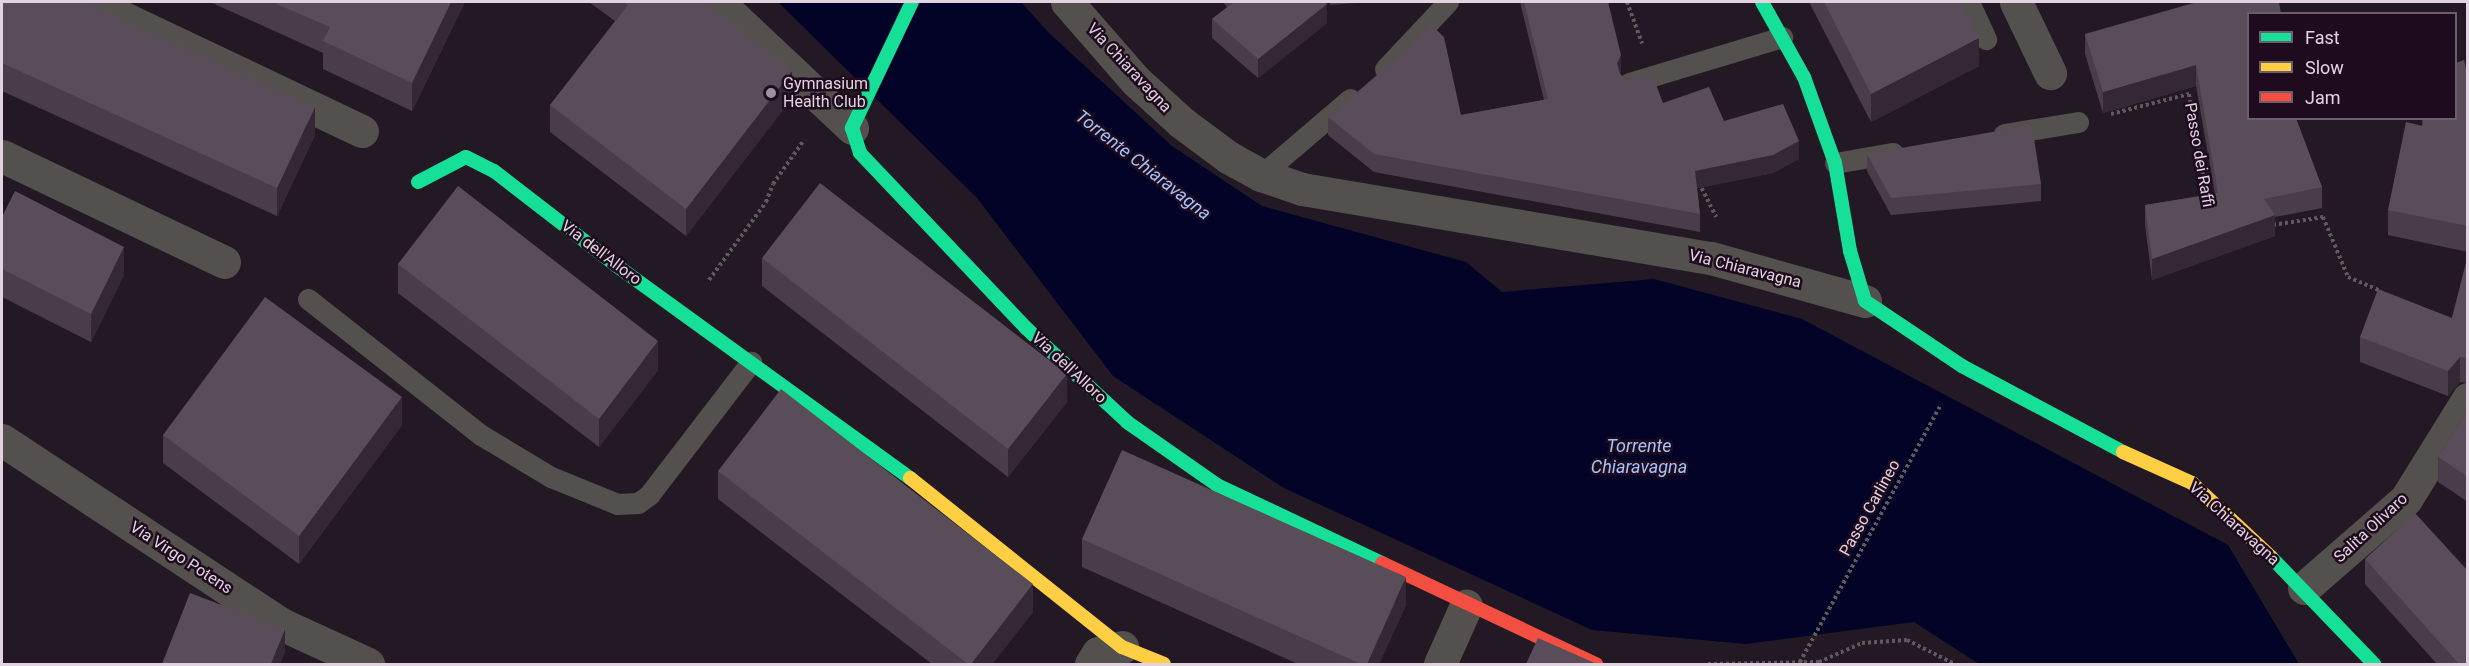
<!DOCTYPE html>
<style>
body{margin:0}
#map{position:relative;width:2469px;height:666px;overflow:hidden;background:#231924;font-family:Roboto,sans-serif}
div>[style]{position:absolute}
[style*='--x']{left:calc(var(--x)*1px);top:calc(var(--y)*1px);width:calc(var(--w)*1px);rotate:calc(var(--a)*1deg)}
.water>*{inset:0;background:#030327}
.path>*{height:4px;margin-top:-2px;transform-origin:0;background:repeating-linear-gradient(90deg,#5e5a5a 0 3px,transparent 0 6px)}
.lane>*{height:21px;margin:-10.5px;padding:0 10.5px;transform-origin:10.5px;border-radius:10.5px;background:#53504e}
.street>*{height:33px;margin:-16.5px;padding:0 16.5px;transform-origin:16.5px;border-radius:16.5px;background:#53504e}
.fast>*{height:14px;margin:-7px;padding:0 7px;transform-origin:7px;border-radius:7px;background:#16e098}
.slow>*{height:14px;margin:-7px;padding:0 7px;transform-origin:7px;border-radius:7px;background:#ffcf43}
.jam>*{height:14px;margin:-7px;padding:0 7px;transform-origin:7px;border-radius:7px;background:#f24e42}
.wall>*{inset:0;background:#493d49}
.shaded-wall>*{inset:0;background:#332834}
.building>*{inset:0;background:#5a4d5a}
.dots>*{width:16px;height:16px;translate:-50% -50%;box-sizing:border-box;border:3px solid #1e0c1e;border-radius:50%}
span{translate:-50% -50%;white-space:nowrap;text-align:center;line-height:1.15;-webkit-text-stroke:5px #1e0c1e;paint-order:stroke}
.street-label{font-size:16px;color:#e1d3e0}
.poi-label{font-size:16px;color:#e1d3e0}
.left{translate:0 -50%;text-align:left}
.water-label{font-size:18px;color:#a2c4fe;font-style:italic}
.frame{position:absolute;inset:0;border:3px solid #e1d3e0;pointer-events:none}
.legend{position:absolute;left:2247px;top:12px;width:210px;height:108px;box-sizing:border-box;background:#1e0c1e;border:2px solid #6c5c6c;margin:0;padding:8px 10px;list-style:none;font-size:18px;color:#e1d3e0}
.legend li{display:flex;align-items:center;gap:12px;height:30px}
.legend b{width:30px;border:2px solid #6c5c6c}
</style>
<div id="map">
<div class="water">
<div style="clip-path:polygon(778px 2px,1021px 2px,1050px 34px,1172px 146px,1262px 206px,1466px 262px,1502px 292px,1654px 279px,1802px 319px,2228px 545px,2299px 664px,1979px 664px,1914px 622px,1746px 644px,1592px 630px,1284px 488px,1113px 376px,977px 198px)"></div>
</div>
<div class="path">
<div style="--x:1627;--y:2;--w:44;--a:69.9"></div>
<div style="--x:2111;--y:114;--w:81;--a:-14.4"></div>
<div style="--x:2189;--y:94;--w:106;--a:80.2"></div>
<div style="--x:1699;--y:183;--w:38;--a:63"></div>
<div style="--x:2273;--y:225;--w:51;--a:-9.1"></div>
<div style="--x:2323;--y:217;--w:65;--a:67.4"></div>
<div style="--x:2348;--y:277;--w:36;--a:23"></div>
<div style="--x:709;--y:280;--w:97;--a:-53.8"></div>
<div style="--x:766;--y:202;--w:19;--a:-69"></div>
<div style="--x:773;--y:184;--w:54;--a:-54.8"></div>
<div style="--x:1800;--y:662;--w:294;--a:-61.3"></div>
<div style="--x:1708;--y:664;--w:111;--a:-1"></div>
<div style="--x:1819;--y:662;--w:47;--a:-23.8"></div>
<div style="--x:1862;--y:643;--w:45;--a:-3.8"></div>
<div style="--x:1907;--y:640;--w:54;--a:26.6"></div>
</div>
<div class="lane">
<div style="--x:1969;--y:2;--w:41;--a:65.3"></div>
<div style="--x:1385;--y:69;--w:92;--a:-46.8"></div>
<div style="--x:1629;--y:83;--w:160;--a:-16.7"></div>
<div style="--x:2004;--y:134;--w:75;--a:-9.2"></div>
<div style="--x:1835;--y:163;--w:59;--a:-9.8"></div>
<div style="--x:1261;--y:175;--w:117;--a:-40.5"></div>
<div style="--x:308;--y:299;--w:220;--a:38.2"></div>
<div style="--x:481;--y:435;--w:82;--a:31"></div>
<div style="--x:551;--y:477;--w:71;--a:22.2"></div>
<div style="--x:617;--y:504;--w:21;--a:-3"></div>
<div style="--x:638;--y:503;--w:14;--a:-36"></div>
<div style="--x:649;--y:495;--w:168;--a:-52.5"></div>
</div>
<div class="street">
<div style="--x:90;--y:2;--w:301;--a:25.4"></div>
<div style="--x:718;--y:2;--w:184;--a:43.2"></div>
<div style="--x:1067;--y:2;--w:105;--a:48.9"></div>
<div style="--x:1136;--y:81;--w:61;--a:42.3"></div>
<div style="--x:1181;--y:122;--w:59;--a:36.7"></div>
<div style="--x:1228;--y:157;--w:38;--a:29"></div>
<div style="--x:1261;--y:175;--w:43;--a:18.9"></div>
<div style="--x:1302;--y:189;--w:415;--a:9.6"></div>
<div style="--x:1711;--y:258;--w:160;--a:15.6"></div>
<div style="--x:2016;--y:2;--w:79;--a:64.4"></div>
<div style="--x:2;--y:156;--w:246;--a:25.5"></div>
<div style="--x:2;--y:440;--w:334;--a:33.4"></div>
<div style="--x:281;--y:624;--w:96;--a:24.7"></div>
<div style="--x:2304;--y:588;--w:135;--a:-41.1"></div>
<div style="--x:2406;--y:499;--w:118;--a:-58.2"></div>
<div style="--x:1091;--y:664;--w:13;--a:-58"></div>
<div style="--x:1098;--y:653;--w:25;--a:-14"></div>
<div style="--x:1440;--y:664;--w:64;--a:-65.9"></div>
</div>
<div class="fast">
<div style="--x:912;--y:2;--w:140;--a:115.5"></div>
<div style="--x:852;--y:128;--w:26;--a:72"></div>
<div style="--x:860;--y:153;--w:241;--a:46.5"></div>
<div style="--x:1026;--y:328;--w:138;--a:42.9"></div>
<div style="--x:1127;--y:422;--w:110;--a:35"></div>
<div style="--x:1217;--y:485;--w:183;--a:25.3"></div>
<div style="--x:1762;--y:2;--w:86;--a:60.8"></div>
<div style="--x:1804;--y:77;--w:91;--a:70.2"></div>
<div style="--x:1835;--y:163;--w:89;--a:80.3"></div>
<div style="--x:1850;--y:251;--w:52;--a:73.3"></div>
<div style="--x:1865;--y:301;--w:117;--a:33.8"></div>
<div style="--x:1962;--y:366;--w:183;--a:28.1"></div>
<div style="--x:418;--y:182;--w:54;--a:-27.5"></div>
<div style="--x:466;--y:157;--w:31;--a:27"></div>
<div style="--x:494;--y:171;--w:155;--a:37.7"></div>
<div style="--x:617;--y:266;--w:362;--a:35.9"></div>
<div style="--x:2271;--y:557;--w:149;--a:46.1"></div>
</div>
<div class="slow">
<div style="--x:2123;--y:452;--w:76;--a:24.2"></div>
<div style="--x:2192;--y:483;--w:108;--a:43.1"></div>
<div style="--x:910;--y:478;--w:271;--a:38.6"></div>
<div style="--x:1122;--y:647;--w:45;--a:22"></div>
</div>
<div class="jam">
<div style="--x:1382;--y:563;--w:237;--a:25.3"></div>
</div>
<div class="wall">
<div style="clip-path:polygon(2px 2px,315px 135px,277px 216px,2px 91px)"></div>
<div style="clip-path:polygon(210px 2px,465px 2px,412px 111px,323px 69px,323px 53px)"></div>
<div style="clip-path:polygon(589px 2px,704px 2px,792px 98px,686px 236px,550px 132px,550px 105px,615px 21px)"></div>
<div style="clip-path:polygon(1223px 2px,1325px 2px,1327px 23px,1258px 78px,1212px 38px,1212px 19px,1227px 7px)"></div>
<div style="clip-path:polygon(1330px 2px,1369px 2px,1330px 5px)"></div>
<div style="clip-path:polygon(1520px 2px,1608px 2px,1621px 73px,1620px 74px,1627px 80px,1663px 103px,1724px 121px,1799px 159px,1773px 173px,1697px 188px,1700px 214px,1700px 232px,1374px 172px,1328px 135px,1328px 117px,1461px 115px,1544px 100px)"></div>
<div style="clip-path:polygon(1809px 2px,1961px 2px,1979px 66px,1871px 122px)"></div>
<div style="clip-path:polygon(2248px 14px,2322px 187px,2322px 208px,2275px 217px,2275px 236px,2152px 280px,2145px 225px,2145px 205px,2215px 194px,2196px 86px,2103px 113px,2085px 54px,2085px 34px)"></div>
<div style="clip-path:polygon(2468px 77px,2468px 252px,2388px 235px,2388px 210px,2422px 125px,2422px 118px,2456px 118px)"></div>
<div style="clip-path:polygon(1867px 154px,2041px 184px,2041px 201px,1891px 215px,1867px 171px)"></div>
<div style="clip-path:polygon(2px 217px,124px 275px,91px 342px,2px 297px)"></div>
<div style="clip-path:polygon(2468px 255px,2468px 383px,2460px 382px,2448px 396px,2360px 362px,2360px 337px,2452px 318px)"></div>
<div style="clip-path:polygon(762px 258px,1067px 402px,1008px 477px,762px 286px)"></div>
<div style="clip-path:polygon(398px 264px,658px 370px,599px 447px,398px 293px)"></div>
<div style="clip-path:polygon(2468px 410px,2468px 502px,2438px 482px,2438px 457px)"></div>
<div style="clip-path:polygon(402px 425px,299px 564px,163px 463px,163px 435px)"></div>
<div style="clip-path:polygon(718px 471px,1033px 612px,992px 664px,932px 664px,718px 499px)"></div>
<div style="clip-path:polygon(1082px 539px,1406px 605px,1379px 664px,1298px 664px,1082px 567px)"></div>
<div style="clip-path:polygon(2365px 559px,2468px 664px,2437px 664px,2365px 584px)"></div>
</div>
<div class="shaded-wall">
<div style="clip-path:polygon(451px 2px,465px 2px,412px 111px,412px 83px)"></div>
<div style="clip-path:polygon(1327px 4px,1327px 23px,1258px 78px,1258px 59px)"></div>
<div style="clip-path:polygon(1979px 38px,1979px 66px,1871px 122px,1871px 94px)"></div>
<div style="clip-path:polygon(1621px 55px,1621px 73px,1617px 81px,1617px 63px)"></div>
<div style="clip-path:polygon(2196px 65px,2196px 86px,2103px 113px,2103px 92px)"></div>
<div style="clip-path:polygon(792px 71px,792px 98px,686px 236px,686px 209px)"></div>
<div style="clip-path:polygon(315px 107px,315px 135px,277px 216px,277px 188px)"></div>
<div style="clip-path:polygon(1799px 141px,1799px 159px,1773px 173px,1695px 189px,1695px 171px)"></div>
<div style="clip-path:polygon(2275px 215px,2275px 236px,2152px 280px,2152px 259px)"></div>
<div style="clip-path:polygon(124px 247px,124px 275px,91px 342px,91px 314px)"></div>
<div style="clip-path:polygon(658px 341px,658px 370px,599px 447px,599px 419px)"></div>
<div style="clip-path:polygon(2460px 357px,2460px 382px,2448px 396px,2448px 371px)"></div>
<div style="clip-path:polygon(1067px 374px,1067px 402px,1008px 477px,1008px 449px)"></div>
<div style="clip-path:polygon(402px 397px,402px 425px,299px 564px,299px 536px)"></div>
<div style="clip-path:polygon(1406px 577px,1406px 605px,1379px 664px,1367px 664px)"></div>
<div style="clip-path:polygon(1033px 584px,1033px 612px,992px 664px,971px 664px)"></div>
<div style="clip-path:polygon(285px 629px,285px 652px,280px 664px,271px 664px)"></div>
</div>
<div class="building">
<div style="clip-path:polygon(2px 2px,83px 2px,315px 107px,277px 188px,2px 63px)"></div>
<div style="clip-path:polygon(272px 2px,451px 2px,412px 83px,323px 41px,330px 27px)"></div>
<div style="clip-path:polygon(623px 2px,704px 2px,792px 71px,686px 209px,550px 105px,628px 5px)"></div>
<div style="clip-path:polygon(1234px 2px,1325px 2px,1327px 4px,1258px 59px,1212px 19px)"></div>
<div style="clip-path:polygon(1524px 2px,1608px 2px,1621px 55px,1617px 63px,1620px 74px,1627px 80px,1652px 74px,1663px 103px,1709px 87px,1724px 121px,1783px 104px,1799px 141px,1773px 155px,1695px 171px,1700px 214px,1374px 154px,1328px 117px,1411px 46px,1430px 24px,1444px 37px,1461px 115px,1548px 99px)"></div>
<div style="clip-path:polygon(1824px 2px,1961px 2px,1979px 38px,1871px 94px)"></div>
<div style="clip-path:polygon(2197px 2px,2279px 2px,2281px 14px,2248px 14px,2248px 118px,2296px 118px,2322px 187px,2264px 199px,2275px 215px,2152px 259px,2145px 205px,2218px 193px,2196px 65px,2103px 92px,2085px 34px)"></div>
<div style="clip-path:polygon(2464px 60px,2468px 77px,2468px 226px,2388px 210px,2406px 122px,2423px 126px,2423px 118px,2456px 118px,2456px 63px)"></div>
<div style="clip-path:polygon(2032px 125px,2041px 184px,1891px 198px,1867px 154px)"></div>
<div style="clip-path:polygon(820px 183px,1067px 374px,1008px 449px,762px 258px)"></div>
<div style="clip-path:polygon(458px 186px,658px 341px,599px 419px,398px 264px)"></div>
<div style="clip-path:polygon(15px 191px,124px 247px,91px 314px,2px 269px,2px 217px)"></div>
<div style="clip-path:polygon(2468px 255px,2468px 358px,2460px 357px,2448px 371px,2360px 337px,2378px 289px,2452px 318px)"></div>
<div style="clip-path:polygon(265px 297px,402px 397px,299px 536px,163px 435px)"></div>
<div style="clip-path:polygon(781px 389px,1033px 584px,971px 664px,968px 664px,718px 471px)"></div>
<div style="clip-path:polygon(2468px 410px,2468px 477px,2438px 457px)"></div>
<div style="clip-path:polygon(1122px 450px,1406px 577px,1367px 664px,1361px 664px,1082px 539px)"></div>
<div style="clip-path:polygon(2415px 513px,2468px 571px,2468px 664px,2459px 664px,2365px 559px)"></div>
<div style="clip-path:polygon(190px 593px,285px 629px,271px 664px,162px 664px)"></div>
<div style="clip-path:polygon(1538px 638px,1597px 664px,1526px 664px)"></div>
</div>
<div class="dots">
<div style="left:771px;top:93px;background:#9e929e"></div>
</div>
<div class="street-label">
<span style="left:1129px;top:68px;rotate:47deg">Via Chiaravagna</span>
<span style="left:2199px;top:155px;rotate:80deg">Passo dei Raffi</span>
<span style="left:601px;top:253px;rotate:37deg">Via dell'Alloro</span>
<span style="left:1745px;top:269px;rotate:14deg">Via Chiaravagna</span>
<span style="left:1069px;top:368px;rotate:43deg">Via dell'Alloro</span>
<span style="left:1870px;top:508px;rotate:-61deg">Passo Carlineo</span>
<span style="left:2234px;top:524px;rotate:42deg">Via Chiaravagna</span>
<span style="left:2371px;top:528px;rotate:-43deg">Salita Olivaro</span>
<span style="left:181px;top:558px;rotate:33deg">Via Virgo Potens</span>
</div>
<div class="poi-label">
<span class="left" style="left:783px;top:93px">Gymnasium<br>Health Club</span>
</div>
<div class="water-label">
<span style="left:1143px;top:165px;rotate:38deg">Torrente Chiaravagna</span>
<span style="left:1639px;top:457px">Torrente<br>Chiaravagna</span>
</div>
<div class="frame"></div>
<ul class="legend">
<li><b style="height:8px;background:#16e098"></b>Fast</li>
<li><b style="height:8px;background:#ffcf43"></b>Slow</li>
<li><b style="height:8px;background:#f24e42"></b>Jam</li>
</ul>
</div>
